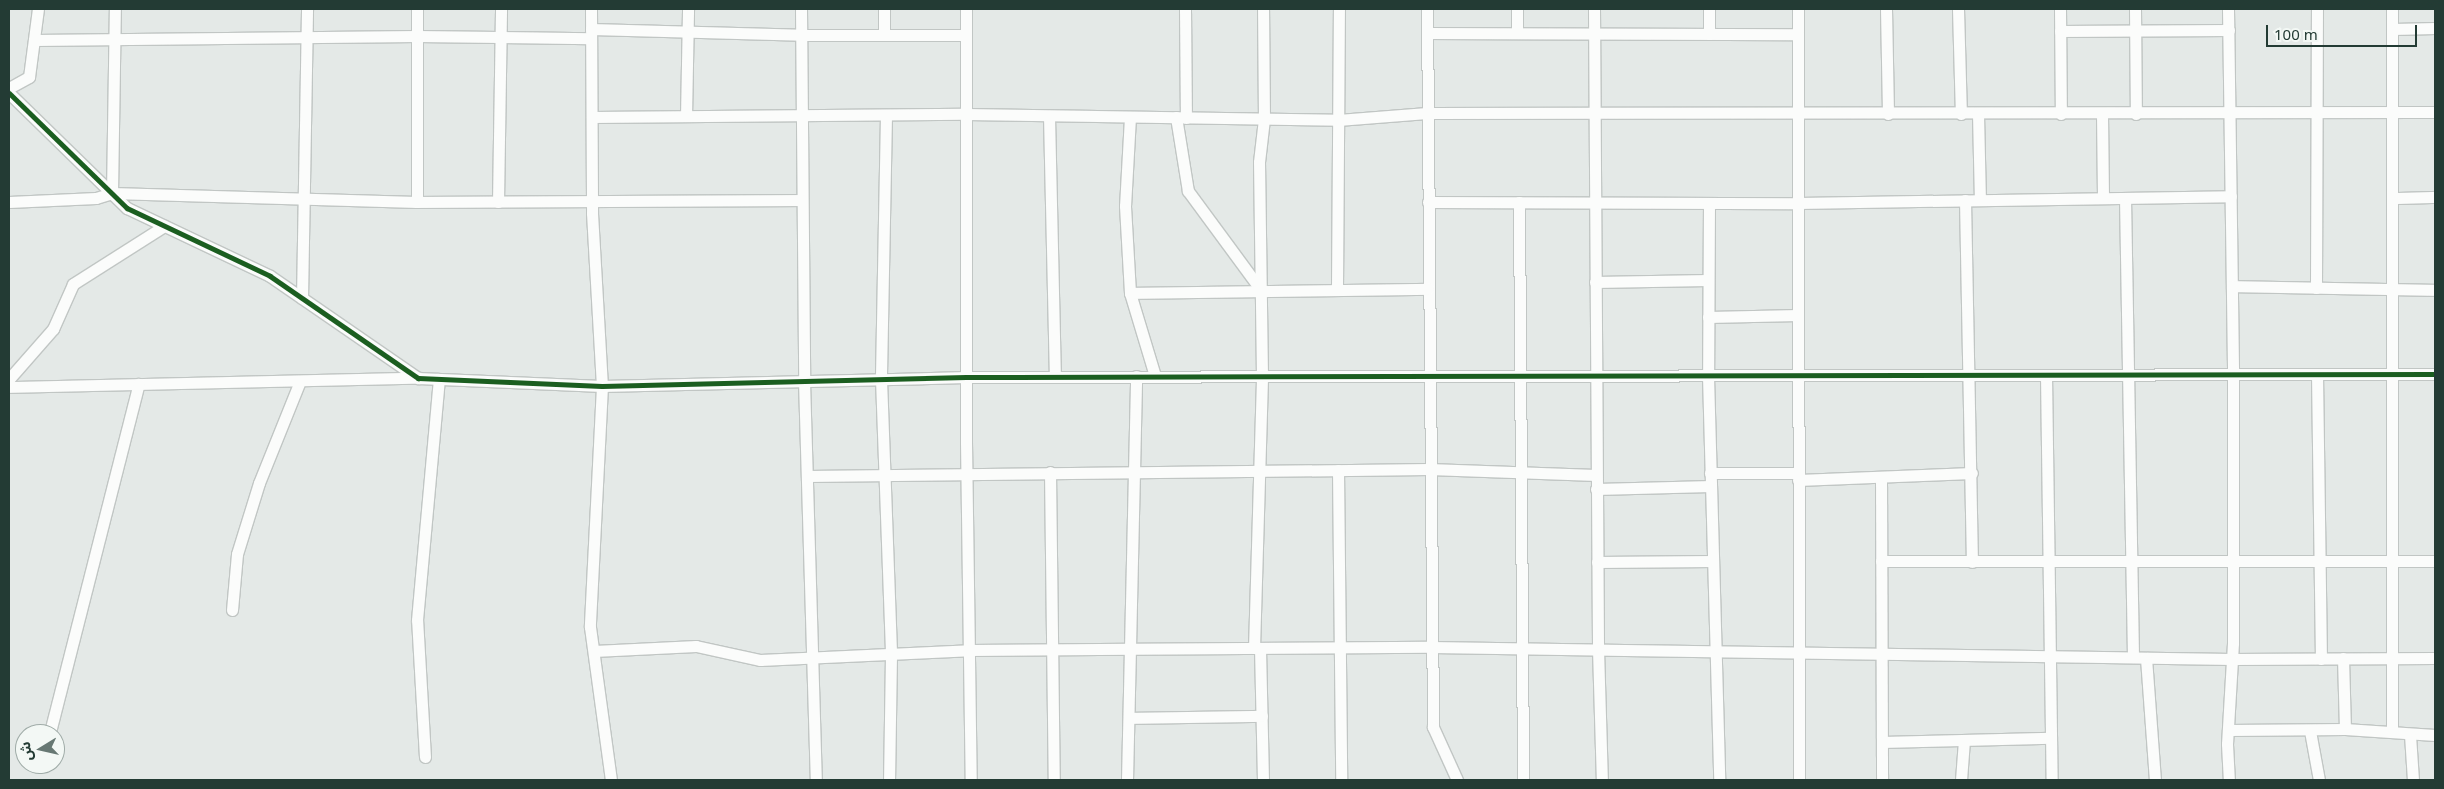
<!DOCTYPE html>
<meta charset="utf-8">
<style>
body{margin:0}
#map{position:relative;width:2444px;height:789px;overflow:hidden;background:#e4e9e7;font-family:"Noto Sans","Noto Sans Arabic",sans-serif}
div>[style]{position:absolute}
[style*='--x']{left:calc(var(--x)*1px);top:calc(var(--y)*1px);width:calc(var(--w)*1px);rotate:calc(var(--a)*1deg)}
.roads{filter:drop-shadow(1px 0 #c1c6c4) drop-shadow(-1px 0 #c1c6c4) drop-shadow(0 1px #c1c6c4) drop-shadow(0 -1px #c1c6c4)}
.street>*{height:11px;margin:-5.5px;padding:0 5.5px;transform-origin:5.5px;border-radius:5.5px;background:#fbfcfb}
.cycleway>*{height:5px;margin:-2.5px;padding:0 2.5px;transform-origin:2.5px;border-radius:2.5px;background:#1b5e20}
span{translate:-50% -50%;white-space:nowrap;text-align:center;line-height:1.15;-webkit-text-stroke:4px #f3f8f5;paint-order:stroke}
.frame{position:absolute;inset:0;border:10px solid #233b34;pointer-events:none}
.north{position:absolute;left:15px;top:724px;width:50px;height:50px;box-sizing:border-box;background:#f3f8f5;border:1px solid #a0aca8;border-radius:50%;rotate:261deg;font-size:14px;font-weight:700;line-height:20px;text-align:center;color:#233b34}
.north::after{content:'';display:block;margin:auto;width:18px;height:22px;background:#677873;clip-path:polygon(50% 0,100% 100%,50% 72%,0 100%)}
.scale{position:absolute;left:2266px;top:25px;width:151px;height:22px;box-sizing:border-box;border:2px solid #233b34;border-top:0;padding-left:6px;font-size:15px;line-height:18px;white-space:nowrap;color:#233b34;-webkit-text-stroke:4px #f3f8f5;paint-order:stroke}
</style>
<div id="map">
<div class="roads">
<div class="street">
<div style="--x:417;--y:9;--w:193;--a:90"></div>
<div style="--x:591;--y:9;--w:204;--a:89.7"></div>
<div style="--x:592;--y:213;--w:173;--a:86.7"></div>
<div style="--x:602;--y:386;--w:241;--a:92.9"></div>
<div style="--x:590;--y:627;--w:154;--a:82.2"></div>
<div style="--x:801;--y:9;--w:372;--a:89.5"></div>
<div style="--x:804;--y:381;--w:399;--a:88.3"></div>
<div style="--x:966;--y:9;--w:433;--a:90"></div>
<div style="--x:966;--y:442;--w:338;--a:89.2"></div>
<div style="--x:1185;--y:9;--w:109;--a:89.5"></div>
<div style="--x:1427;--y:9;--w:718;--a:89.52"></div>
<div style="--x:1433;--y:727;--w:58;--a:65.6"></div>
<div style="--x:1517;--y:9;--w:24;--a:90"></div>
<div style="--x:1594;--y:9;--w:640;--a:89.64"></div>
<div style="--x:1598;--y:649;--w:131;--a:88.3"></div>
<div style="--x:1709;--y:9;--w:25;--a:90"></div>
<div style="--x:1798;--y:9;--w:771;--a:89.93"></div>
<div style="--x:1886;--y:9;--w:105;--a:88.9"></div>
<div style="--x:1958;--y:9;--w:105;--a:88.4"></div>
<div style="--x:2060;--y:9;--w:105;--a:89.5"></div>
<div style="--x:2135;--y:9;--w:105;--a:89.5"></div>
<div style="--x:2228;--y:9;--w:366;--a:89.2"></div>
<div style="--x:2233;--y:375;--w:268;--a:90"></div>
<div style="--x:2233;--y:643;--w:101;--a:93.4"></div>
<div style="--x:2227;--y:744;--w:36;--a:87"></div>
<div style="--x:591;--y:29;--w:210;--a:1.6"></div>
<div style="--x:801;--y:35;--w:165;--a:0"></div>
<div style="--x:2393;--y:29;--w:42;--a:-1.4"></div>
<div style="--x:2060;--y:31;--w:169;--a:-0.3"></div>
<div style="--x:1427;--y:33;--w:371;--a:0.2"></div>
<div style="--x:884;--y:35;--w:26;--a:-90"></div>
<div style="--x:34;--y:40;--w:383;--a:-0.6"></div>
<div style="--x:417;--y:36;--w:174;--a:0.7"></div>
<div style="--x:9;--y:88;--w:23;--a:-29"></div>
<div style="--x:29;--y:77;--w:69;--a:-82.5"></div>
<div style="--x:9;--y:93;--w:165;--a:44.3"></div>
<div style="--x:127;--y:208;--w:158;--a:25.4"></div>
<div style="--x:270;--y:276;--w:180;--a:34.6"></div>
<div style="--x:418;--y:378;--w:184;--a:2.5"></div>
<div style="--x:602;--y:386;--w:364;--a:-1.4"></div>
<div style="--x:966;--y:377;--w:1469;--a:-0.12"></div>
<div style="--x:1978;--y:114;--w:86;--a:88.7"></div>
<div style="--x:2102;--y:114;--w:84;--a:89.3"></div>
<div style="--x:886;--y:115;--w:264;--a:91.1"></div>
<div style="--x:881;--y:379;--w:276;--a:87.9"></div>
<div style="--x:891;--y:655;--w:125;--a:90.9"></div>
<div style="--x:686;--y:116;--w:107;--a:-88.9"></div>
<div style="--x:1049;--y:116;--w:260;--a:88.7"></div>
<div style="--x:592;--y:117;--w:374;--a:-0.5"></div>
<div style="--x:966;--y:114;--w:372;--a:0.9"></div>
<div style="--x:1338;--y:120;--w:89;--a:-4.5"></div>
<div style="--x:1427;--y:113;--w:1008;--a:-0.06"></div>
<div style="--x:1130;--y:117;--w:89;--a:93.2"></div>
<div style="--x:1125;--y:206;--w:87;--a:86.7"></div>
<div style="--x:1130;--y:293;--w:87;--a:73.2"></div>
<div style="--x:1176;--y:117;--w:75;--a:80.8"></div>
<div style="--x:1188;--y:191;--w:123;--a:53.6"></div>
<div style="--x:112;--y:193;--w:184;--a:-89.1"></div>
<div style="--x:2125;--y:198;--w:459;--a:89"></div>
<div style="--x:2394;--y:198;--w:41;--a:-1.4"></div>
<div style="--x:1965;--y:200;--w:362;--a:88.9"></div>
<div style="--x:9;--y:202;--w:87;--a:-2.6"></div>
<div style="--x:96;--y:198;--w:17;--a:-17"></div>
<div style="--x:112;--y:193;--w:305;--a:1.7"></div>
<div style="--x:417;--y:202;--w:385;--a:-0.3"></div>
<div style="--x:498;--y:202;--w:193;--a:-89.1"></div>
<div style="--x:1428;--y:202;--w:370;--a:0.2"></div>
<div style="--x:1798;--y:203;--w:433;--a:-0.9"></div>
<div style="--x:1519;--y:202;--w:578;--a:89.6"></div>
<div style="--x:1709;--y:203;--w:173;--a:90.3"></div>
<div style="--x:1708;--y:376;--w:404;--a:88.4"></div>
<div style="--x:1595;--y:282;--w:113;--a:-1"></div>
<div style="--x:2232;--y:286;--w:203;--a:1.1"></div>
<div style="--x:1337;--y:288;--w:279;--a:-89.6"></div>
<div style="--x:2316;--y:288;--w:279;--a:-89.8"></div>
<div style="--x:1130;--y:293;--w:298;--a:-0.8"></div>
<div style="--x:302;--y:298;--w:289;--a:-89"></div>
<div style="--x:1708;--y:317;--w:90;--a:-1.3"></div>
<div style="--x:2317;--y:374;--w:285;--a:89.2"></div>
<div style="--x:2046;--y:375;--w:405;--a:89.2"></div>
<div style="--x:9;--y:379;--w:67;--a:-48.7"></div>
<div style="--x:53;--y:329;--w:49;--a:-66"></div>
<div style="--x:73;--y:284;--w:108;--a:-32.5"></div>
<div style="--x:9;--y:387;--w:409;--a:-1.3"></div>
<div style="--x:1338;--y:470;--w:310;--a:89.4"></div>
<div style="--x:1050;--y:472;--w:308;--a:89.3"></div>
<div style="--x:1710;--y:473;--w:88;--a:0"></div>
<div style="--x:807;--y:476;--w:622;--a:-0.64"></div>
<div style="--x:1429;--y:469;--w:167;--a:2.1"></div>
<div style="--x:1881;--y:477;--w:303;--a:89.8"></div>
<div style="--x:1798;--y:480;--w:174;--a:-2.3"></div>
<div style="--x:1596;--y:489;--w:115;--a:-1.5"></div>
<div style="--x:1881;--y:561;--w:554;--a:0"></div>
<div style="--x:1597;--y:562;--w:116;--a:-0.5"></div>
<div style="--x:232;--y:610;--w:56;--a:-84.9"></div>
<div style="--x:237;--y:554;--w:74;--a:-72.8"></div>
<div style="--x:259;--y:483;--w:110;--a:-68.1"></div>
<div style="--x:1254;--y:648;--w:272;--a:-88.3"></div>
<div style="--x:1262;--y:376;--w:214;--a:-90.8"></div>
<div style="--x:1259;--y:162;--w:43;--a:-83.4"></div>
<div style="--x:1264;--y:119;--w:110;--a:-90.5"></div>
<div style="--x:1260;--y:648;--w:132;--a:88.7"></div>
<div style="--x:594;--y:651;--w:102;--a:-2.8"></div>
<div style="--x:696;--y:646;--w:66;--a:12.3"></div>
<div style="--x:760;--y:660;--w:209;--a:-2.7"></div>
<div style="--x:969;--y:650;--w:462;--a:-0.4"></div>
<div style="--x:1431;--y:647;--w:801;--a:0.86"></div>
<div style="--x:2232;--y:659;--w:203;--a:-0.3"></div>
<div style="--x:2146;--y:658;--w:122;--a:85.8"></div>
<div style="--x:2343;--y:658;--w:71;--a:88.4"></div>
<div style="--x:1129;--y:718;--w:133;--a:-0.9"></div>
<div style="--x:51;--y:728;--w:355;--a:-75.7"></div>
<div style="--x:2229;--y:730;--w:116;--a:-0.5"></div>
<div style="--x:2345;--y:729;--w:90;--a:3.8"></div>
<div style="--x:2310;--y:731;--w:50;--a:79.6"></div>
<div style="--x:2392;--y:731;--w:722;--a:-90"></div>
<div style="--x:2410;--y:735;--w:45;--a:86.2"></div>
<div style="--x:1882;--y:742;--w:169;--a:-1.4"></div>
<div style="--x:425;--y:757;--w:137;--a:-93.3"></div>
<div style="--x:417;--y:620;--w:242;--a:-84.8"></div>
<div style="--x:1127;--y:780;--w:404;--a:-88.7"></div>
<div style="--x:1961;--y:780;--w:40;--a:-85.7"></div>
</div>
</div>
<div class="cycleway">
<div style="--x:9;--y:93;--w:165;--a:44.3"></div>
<div style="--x:127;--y:208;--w:158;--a:25.4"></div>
<div style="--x:270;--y:276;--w:180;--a:34.6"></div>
<div style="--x:418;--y:378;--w:184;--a:2.5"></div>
<div style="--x:602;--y:386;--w:364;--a:-1.4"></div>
<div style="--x:966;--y:377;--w:1469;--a:-0.12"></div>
</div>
<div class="frame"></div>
<div class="north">ش</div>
<div class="scale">100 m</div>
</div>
